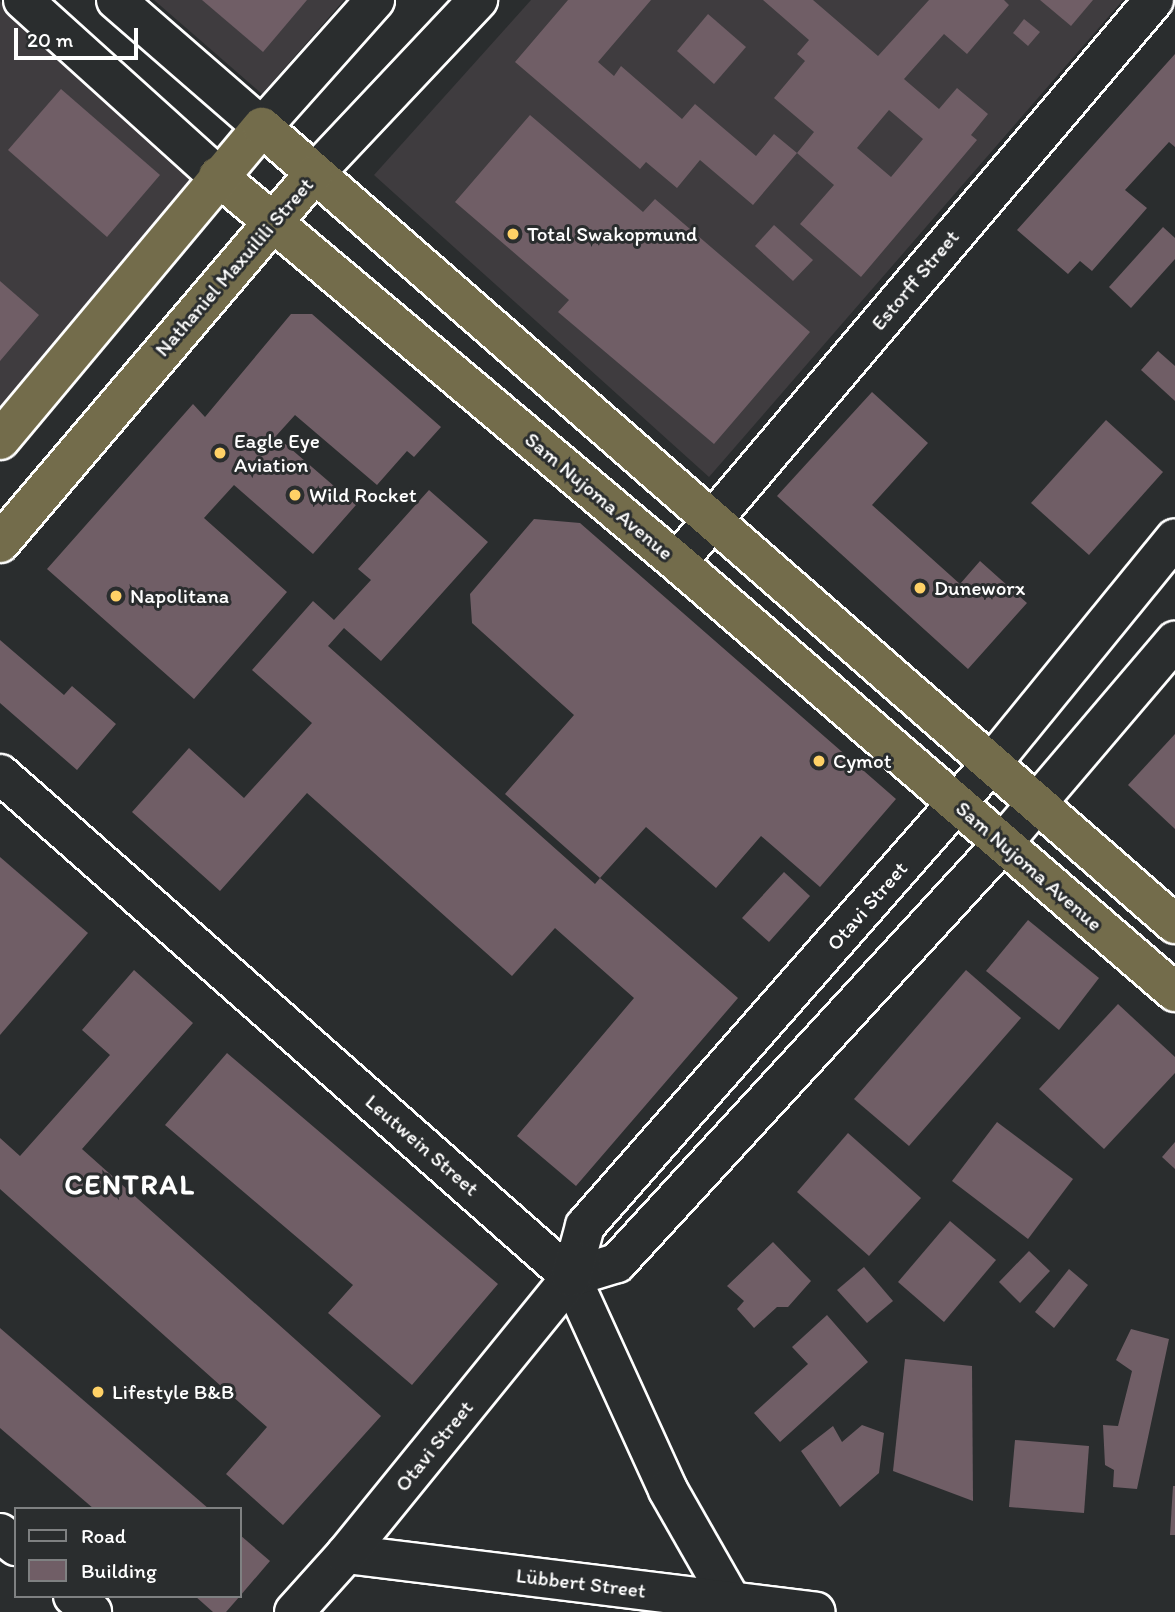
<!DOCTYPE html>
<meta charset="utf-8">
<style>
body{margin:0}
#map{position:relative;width:1175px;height:1612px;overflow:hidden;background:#2a2d2e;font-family:Itim,sans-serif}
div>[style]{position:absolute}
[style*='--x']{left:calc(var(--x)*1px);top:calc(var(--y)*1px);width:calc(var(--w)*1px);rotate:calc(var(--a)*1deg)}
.built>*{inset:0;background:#3f3c3f}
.building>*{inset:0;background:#705e66}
.roads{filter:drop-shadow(2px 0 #fff) drop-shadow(-2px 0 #fff) drop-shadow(0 2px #fff) drop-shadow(0 -2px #fff)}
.minor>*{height:38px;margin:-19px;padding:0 19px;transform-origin:19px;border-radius:19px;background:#2a2d2e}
.highway>*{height:38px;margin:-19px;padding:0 19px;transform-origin:19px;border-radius:19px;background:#736c4b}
.dots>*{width:19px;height:19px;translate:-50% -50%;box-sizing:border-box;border:4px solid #2a2d2e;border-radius:50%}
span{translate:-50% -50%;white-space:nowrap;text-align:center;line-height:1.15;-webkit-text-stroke:6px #2a2d2e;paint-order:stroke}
.poi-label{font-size:21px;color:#fff}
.left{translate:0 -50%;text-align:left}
.street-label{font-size:21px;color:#fff}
.district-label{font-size:28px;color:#fff;font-weight:700;letter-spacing:2px}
.legend{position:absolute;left:14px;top:1507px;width:228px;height:91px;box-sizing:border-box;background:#2a2d2e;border:2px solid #7f8182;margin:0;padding:9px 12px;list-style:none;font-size:21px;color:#fff}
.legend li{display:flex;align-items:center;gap:14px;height:35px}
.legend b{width:35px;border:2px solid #7f8182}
.scale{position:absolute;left:14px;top:28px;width:124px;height:32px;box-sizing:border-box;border:4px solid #fff;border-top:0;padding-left:9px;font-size:21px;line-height:24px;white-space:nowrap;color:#fff;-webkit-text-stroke:5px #2a2d2e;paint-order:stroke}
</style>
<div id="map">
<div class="built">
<div style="clip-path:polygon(154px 0,344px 0,262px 94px)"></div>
<div style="clip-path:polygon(531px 0,1123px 0,709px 477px,374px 175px)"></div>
<div style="clip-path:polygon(0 1px,193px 176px,0 408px)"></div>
</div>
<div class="building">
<div style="clip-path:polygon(202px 0,307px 0,263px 52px)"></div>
<div style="clip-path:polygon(568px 0,651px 0,598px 62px,614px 76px,621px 66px,682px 119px,695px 104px,756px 156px,774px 134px,797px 153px,753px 205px,700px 160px,677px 188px,646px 162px,640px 169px,515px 62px)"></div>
<div style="clip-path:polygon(evenodd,763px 0,813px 0,878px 56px,929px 0,1004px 0,1009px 5px,967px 54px,944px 34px,904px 79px,939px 109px,957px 88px,988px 114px,971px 135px,977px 140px,861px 277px,800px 224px,834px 185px,797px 153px,814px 132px,774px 98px,805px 61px,797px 54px,809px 40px,763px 0,889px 110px,923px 139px,891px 177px,857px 148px,889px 110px)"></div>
<div style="clip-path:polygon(1040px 0,1093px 0,1071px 26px)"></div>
<div style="clip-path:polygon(708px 14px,746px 47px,714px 84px,677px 51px)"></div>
<div style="clip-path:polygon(1024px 19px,1040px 32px,1028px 46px,1013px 33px)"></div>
<div style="clip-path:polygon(1175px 54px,1175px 147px,1169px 142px,1125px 190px,1147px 208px,1092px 271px,1080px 261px,1068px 274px,1017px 230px)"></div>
<div style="clip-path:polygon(61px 89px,160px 175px,107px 237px,8px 150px)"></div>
<div style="clip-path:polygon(530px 115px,643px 212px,655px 199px,810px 332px,714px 444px,558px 312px,569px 300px,455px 202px)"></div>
<div style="clip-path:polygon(774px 225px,813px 260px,793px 281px,755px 246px)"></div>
<div style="clip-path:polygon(1163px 227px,1175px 238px,1175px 259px,1131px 308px,1109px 287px)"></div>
<div style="clip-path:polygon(0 281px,39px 315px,0 361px)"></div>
<div style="clip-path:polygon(291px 314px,312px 314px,441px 427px,414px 457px,407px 451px,377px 485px,295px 415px,276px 436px,356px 505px,313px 554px,234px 485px,204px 518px,287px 592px,194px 699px,47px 569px,193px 404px,205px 417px)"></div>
<div style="clip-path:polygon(1158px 351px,1175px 366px,1175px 401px,1141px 370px)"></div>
<div style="clip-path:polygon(872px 392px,928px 443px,872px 505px,960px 584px,980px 561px,1027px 603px,968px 669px,777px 496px)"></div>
<div style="clip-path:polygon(1106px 420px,1163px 472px,1089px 555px,1031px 503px)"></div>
<div style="clip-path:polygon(429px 490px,488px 542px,381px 661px,344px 628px,328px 646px,595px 884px,600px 878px,505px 794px,574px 715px,472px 623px,470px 594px,534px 519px,580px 523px,896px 799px,820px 887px,761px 836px,716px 888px,646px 827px,600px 878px,738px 998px,576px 1186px,517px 1136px,634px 998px,555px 928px,512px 976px,307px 793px,220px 891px,132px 812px,189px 748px,244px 798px,312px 723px,252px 670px,313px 601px,334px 620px,371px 580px,358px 569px)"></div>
<div style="clip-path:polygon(0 640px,64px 695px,72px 686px,116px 724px,77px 770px,0 703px)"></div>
<div style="clip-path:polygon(1175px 734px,1175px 829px,1128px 785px)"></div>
<div style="clip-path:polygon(0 857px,88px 933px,0 1035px)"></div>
<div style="clip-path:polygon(784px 872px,810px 896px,769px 942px,742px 918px)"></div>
<div style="clip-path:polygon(1028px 920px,1099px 978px,1059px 1030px,986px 971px)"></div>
<div style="clip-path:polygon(134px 970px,193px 1023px,82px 1149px,381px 1416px,283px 1525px,226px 1474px,267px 1427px,0 1189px,0 1138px,20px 1156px,110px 1055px,82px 1030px)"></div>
<div style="clip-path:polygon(966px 970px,1021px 1018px,909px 1146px,854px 1099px)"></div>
<div style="clip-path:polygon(1118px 1004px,1175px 1057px,1175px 1073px,1104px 1149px,1039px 1089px)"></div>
<div style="clip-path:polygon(227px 1053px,498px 1284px,412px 1385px,328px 1313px,353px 1285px,165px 1125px)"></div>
<div style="clip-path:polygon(997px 1122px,1073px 1179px,1028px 1239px,952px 1181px)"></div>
<div style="clip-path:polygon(848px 1133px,921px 1198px,869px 1256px,797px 1192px)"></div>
<div style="clip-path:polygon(1175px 1142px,1175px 1169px,1162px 1157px)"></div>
<div style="clip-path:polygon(950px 1221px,996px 1260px,944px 1322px,898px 1282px)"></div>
<div style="clip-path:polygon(773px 1242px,811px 1281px,788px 1307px,777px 1307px,754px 1328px,737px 1309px,744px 1301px,727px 1286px)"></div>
<div style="clip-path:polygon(1029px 1251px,1050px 1271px,1020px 1303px,999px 1282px)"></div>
<div style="clip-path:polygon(864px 1267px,893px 1301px,867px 1323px,837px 1290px)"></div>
<div style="clip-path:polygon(1069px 1269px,1088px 1285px,1054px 1328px,1035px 1312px)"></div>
<div style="clip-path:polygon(827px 1315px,868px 1362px,780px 1442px,754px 1413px,808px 1364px,792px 1347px)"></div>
<div style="clip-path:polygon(0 1328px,209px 1509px,94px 1509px,0 1428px)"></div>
<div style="clip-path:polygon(1131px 1329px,1169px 1339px,1137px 1489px,1113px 1487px,1114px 1470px,1105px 1465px,1103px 1425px,1118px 1426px,1132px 1371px,1116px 1360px)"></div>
<div style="clip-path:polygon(905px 1359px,972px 1366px,973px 1501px,893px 1471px)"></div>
<div style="clip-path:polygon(862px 1425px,884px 1433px,879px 1473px,840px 1507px,801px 1451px,833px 1426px,842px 1442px)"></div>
<div style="clip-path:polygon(1015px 1440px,1089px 1446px,1084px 1513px,1009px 1507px)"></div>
<div style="clip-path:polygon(1173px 1486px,1175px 1486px,1175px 1535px,1170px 1535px)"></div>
<div style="clip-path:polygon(240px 1535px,270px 1561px,240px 1596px)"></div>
<div style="clip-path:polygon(195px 1596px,240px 1596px,226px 1612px,213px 1612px)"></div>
</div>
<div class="roads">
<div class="minor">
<div style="--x:23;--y:0;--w:263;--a:42.1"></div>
<div style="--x:116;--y:0;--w:194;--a:41"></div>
<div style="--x:262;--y:127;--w:170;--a:-48.3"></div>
<div style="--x:313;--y:175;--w:241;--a:-46.7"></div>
<div style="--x:677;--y:562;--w:737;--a:-49.68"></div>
<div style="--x:0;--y:774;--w:761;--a:41.38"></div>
<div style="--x:571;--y:1277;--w:234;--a:65.5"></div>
<div style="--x:668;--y:1490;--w:129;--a:60.3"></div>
<div style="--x:571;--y:1277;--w:48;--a:-16.9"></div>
<div style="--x:617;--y:1263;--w:569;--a:-47.42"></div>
<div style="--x:1002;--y:844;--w:267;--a:-49.6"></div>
<div style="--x:0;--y:1533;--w:21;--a:39"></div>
<div style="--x:346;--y:1554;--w:473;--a:7"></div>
<div style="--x:73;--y:1596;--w:25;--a:40"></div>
<div style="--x:294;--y:1612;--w:78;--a:-48.1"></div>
<div style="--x:346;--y:1554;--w:357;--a:-50.9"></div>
<div style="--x:571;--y:1277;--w:53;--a:-74.6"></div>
<div style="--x:585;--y:1226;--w:615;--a:-48.69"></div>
<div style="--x:991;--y:764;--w:291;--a:-50.8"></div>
</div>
<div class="highway">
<div style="--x:218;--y:176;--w:600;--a:40.06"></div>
<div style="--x:677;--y:562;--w:658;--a:40.81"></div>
<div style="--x:0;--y:440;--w:408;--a:-50.1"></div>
<div style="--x:262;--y:127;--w:1212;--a:41.12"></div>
<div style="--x:0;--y:543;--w:483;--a:-49.6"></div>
</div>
</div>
<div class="dots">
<div style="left:513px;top:234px;background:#ffd166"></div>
<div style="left:220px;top:453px;background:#ffd166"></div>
<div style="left:295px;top:495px;background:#ffd166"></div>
<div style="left:920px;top:588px;background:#ffd166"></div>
<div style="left:116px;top:596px;background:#ffd166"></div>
<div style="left:819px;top:761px;background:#ffd166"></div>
<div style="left:98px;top:1392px;background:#ffd166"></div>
</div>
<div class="poi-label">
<span class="left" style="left:527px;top:234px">Total Swakopmund</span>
<span class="left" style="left:234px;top:453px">Eagle Eye<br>Aviation</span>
<span class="left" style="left:309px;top:495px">Wild Rocket</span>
<span class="left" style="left:934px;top:588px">Duneworx</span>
<span class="left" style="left:130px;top:596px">Napolitana</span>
<span class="left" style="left:833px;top:761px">Cymot</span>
<span class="left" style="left:112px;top:1392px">Lifestyle B&amp;B</span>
</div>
<div class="street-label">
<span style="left:234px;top:267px;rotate:-49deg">Nathaniel Maxuilili Street</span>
<span style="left:915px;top:280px;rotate:-50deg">Estorff Street</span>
<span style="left:599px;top:496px;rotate:40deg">Sam Nujoma Avenue</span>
<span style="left:1029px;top:866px;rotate:41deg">Sam Nujoma Avenue</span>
<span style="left:867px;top:906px;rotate:-49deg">Otavi Street</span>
<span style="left:422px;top:1145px;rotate:41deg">Leutwein Street</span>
<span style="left:434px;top:1446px;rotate:-51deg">Otavi Street</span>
<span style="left:581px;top:1583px;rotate:7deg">Lübbert Street</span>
</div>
<div class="district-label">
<span style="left:130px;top:1184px">CENTRAL</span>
</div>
<ul class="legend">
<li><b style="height:9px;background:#2a2d2e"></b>Road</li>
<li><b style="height:19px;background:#705e66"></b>Building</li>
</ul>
<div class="scale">20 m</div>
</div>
